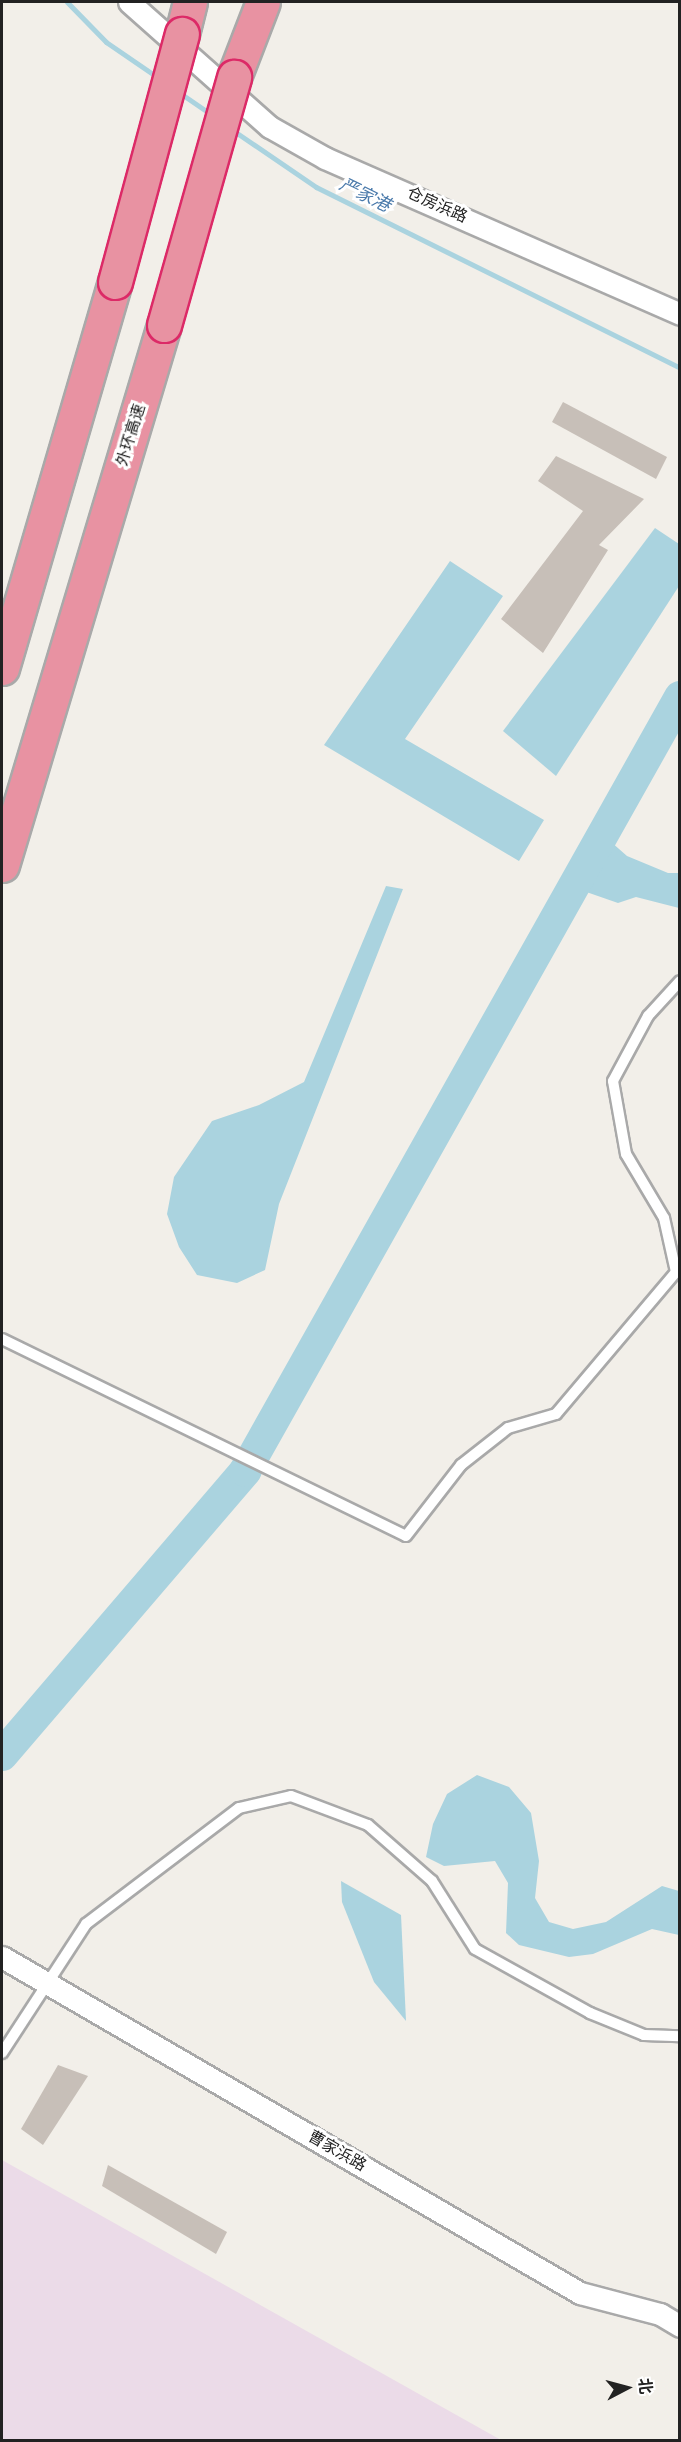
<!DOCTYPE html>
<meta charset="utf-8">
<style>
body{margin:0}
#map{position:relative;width:681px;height:2442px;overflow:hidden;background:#f2efe9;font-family:Figtree,"Noto Sans SC",sans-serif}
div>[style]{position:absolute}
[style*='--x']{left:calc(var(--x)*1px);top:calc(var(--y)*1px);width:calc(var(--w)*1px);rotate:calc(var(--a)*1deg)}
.industrial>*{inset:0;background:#ebdbe8}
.water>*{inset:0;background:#aad3df}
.stream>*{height:5px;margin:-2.5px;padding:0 2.5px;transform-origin:2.5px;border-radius:2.5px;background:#aad3df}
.river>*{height:32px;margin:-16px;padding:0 16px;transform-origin:16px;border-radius:16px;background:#aad3df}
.building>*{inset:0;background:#c7bfb8}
.roads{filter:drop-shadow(2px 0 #a9a9a9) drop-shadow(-2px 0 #a9a9a9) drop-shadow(0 2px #a9a9a9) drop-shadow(0 -2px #a9a9a9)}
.lane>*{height:10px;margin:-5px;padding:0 5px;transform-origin:5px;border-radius:5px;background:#fff}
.street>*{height:21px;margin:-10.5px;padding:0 10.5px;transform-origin:10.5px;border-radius:10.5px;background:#fff}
.highway>*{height:33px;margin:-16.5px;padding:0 16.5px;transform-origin:16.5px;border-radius:16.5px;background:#e892a2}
.bridges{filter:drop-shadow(2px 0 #dc2a67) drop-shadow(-2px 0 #dc2a67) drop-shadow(0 2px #dc2a67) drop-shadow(0 -2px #dc2a67)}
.highway-bridge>*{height:33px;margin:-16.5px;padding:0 16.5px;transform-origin:16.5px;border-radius:16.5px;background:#e892a2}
span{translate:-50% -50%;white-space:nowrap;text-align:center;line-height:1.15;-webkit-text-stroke:6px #fff;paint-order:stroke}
.street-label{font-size:16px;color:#222}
.water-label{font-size:18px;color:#4a7aab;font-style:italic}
.frame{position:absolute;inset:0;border:3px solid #222;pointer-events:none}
.north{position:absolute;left:597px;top:2358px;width:60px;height:60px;-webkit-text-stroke:4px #fff;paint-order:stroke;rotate:84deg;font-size:16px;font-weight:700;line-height:24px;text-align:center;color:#222}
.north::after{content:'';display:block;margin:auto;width:21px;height:27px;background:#222;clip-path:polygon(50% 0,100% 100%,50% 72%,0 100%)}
</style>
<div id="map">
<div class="industrial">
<div style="clip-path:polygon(2px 2160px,501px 2440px,2px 2440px)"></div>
</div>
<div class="water">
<div style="clip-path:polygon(655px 528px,679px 544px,679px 586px,556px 776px,503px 731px)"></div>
<div style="clip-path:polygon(450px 561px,503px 596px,405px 739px,544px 820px,519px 861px,324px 745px)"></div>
<div style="clip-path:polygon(602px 834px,627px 856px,668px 873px,679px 873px,679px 908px,636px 897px,618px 903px,572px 887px)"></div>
<div style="clip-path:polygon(386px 886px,403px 889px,279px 1204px,265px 1270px,237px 1283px,197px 1275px,179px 1247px,167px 1214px,174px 1177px,212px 1121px,259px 1105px,304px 1082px)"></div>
<div style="clip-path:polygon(477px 1775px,509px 1787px,531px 1813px,539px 1861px,535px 1898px,549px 1922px,573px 1929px,606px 1922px,662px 1886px,679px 1891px,679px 1935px,652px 1929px,593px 1954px,569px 1957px,519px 1945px,506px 1933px,508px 1883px,495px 1861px,444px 1866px,426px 1857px,433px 1824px,447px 1794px)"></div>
<div style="clip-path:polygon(341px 1881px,401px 1915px,406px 2021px,374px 1982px,342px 1902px)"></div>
</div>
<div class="stream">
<div style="--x:67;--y:2;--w:56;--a:45.7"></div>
<div style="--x:106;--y:42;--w:65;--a:34.4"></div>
<div style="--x:177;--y:91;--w:42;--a:34.4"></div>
<div style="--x:231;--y:129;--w:103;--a:34.3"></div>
<div style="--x:316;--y:187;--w:407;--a:26.4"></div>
</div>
<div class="river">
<div style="--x:2;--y:1755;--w:374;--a:-49.4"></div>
<div style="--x:245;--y:1471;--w:888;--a:-60.66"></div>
</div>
<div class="building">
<div style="clip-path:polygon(563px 402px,667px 457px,656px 479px,552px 422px)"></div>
<div style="clip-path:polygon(556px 456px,644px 499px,599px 545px,608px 550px,543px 653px,501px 619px,583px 511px,538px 481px)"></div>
<div style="clip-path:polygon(58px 2065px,88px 2076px,43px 2145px,21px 2129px)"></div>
<div style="clip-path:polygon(108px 2165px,227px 2232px,216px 2254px,102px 2186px)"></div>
</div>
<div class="roads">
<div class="lane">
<div style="--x:2;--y:1339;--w:449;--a:26"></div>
<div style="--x:406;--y:1536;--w:90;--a:-52.2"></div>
<div style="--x:461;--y:1465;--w:60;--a:-38.2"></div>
<div style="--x:508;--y:1428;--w:50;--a:-16.3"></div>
<div style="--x:556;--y:1414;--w:186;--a:-49.8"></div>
<div style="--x:676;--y:1272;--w:55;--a:-102.5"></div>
<div style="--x:664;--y:1218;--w:74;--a:-120.7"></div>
<div style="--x:626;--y:1154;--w:74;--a:-100.1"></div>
<div style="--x:613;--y:1081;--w:74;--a:-61.7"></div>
<div style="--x:648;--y:1016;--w:47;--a:-47.6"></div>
<div style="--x:2;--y:2053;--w:154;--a:-56.9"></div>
<div style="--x:86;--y:1924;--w:192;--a:-37.2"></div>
<div style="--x:239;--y:1808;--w:53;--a:-13"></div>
<div style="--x:291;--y:1796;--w:82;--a:20.6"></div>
<div style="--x:368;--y:1825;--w:85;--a:41.2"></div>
<div style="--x:432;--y:1881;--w:80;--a:57.7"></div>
<div style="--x:475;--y:1949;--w:132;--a:29.1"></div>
<div style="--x:590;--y:2013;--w:58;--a:22.2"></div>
<div style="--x:644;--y:2035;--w:36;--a:2"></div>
</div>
<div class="street">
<div style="--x:129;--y:2;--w:188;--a:41.6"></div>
<div style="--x:270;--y:127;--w:63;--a:29.4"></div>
<div style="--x:325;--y:158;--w:388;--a:23.7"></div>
<div style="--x:2;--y:1957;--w:669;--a:30.17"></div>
<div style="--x:580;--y:2293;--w:83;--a:14.7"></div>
<div style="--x:660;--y:2314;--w:23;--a:31"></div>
</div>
<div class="highway">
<div style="--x:182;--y:34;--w:33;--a:-76"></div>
<div style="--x:234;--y:77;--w:80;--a:-68.9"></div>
<div style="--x:2;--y:668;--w:402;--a:-73.7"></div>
<div style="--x:2;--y:865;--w:564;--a:-73.3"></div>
</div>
</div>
<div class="bridges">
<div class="highway-bridge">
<div style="--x:115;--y:282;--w:257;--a:-74.9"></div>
<div style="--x:164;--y:325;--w:258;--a:-74.2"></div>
</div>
</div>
<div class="street-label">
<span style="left:437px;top:205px;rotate:24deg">仓房浜路</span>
<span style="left:131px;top:435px;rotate:-73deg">外环高速</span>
<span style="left:337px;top:2151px;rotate:30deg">曹家浜路</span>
</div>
<div class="water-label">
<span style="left:365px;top:195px;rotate:26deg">严家港</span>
</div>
<div class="frame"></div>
<div class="north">北</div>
</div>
